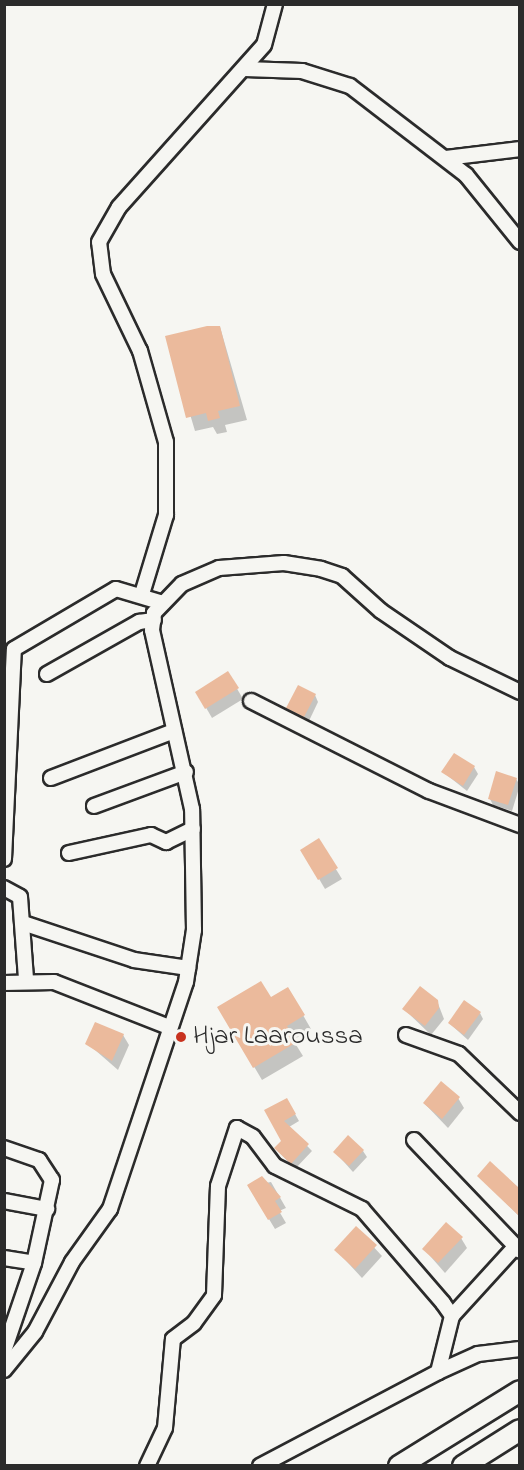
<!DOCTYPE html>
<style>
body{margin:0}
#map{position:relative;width:524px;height:1470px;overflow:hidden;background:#f6f6f2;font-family:"Indie Flower",sans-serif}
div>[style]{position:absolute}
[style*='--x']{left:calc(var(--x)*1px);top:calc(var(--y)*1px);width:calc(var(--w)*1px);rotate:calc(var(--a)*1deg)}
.shadow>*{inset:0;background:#0003}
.building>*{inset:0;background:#ebba9c}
.roads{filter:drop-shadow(2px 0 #2b2b2b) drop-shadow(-2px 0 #2b2b2b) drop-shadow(0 2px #2b2b2b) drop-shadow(0 -2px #2b2b2b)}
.minor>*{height:14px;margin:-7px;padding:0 7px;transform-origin:7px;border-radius:7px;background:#f6f6f2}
.highway>*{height:20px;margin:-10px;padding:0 10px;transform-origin:10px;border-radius:10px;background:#f6f6f2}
.dots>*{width:16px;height:16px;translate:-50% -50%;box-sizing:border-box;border:3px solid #f6f6f2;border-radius:50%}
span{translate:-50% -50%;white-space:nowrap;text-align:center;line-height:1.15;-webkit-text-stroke:6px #f6f6f2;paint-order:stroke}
.poi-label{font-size:27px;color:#2b2b2b}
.left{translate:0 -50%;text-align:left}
.frame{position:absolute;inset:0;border:6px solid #2b2b2b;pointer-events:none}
</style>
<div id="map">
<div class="shadow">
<div style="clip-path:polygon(220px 327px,247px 420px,225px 425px,227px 432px,217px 434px,213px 427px,195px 431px,167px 337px)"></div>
<div style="clip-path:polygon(228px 673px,243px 699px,212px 718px,197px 692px)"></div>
<div style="clip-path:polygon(315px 695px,318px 702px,308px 723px,292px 715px,288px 708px)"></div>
<div style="clip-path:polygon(474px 767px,478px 774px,467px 791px,443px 772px)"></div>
<div style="clip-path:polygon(516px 779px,520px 785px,512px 811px,493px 805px,490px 799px)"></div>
<div style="clip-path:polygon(318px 840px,342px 879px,325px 889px,302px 850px)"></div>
<div style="clip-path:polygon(288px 989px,311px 1029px,293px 1040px,303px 1056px,262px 1080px,219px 1008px,270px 1000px)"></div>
<div style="clip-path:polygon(437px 1001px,444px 1019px,431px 1035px,404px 1009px)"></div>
<div style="clip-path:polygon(480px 1013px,483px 1019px,468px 1040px,449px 1023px)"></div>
<div style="clip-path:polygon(123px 1035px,129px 1045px,118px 1070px,87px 1043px)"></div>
<div style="clip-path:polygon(458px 1098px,464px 1108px,448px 1128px,424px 1103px)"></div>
<div style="clip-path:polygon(287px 1100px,299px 1121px,289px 1127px,312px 1151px,295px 1169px,276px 1149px,283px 1141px,266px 1111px)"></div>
<div style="clip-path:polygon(363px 1151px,367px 1157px,353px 1172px,335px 1152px)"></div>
<div style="clip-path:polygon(490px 1163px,520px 1189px,520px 1217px,479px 1176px)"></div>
<div style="clip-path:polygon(271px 1182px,286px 1208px,279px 1211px,286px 1223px,275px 1229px,249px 1186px)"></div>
<div style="clip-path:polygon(356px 1228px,382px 1256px,362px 1278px,336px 1250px)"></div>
<div style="clip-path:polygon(461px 1238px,467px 1248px,445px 1273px,424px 1249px)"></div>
</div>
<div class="building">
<div style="clip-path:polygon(207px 326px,220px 326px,240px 406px,218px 411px,220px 418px,208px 421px,206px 413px,186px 418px,165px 336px)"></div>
<div style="clip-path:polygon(228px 671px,239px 688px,205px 709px,195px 692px)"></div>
<div style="clip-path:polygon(298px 685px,316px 694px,304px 717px,286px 708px)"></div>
<div style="clip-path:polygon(454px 753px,475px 766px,463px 786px,441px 772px)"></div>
<div style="clip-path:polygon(496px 771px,517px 778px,508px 805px,488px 799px)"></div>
<div style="clip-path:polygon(319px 838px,338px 868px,318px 880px,300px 850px)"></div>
<div style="clip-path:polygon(261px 981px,271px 997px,288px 987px,305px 1015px,287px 1026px,297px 1042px,253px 1068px,217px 1007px)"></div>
<div style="clip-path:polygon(420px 986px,438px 1000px,439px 1008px,425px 1026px,402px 1009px)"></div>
<div style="clip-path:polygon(464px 1000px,481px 1012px,464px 1035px,448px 1023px)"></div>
<div style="clip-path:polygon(95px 1022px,124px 1034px,112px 1061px,85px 1044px)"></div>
<div style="clip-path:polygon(441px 1081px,460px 1097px,442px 1119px,423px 1103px)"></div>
<div style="clip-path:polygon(287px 1098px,296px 1114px,284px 1121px,309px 1144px,291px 1164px,274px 1148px,281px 1141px,264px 1110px)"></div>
<div style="clip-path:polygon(348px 1135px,364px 1150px,349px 1166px,333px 1152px)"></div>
<div style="clip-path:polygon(490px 1161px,519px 1188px,519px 1216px,477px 1176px)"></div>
<div style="clip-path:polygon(262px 1176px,281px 1197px,275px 1201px,282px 1212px,268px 1220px,247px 1185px)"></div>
<div style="clip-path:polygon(446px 1222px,463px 1237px,438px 1263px,422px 1249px)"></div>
<div style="clip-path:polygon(356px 1226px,377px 1245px,355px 1269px,334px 1250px)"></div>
</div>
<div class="roads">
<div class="minor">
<div style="--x:245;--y:69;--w:57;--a:2"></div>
<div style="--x:302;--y:71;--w:50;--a:17.4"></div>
<div style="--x:350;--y:86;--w:146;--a:37.5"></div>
<div style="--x:466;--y:175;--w:86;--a:51.1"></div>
<div style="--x:446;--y:158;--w:75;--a:-6.9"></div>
<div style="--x:142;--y:594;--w:83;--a:-73.1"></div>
<div style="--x:166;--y:515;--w:73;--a:-90"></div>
<div style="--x:166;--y:442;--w:95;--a:-105.9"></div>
<div style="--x:140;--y:351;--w:85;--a:-115.7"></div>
<div style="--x:103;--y:274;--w:32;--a:-97"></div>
<div style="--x:99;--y:242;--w:40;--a:-60.3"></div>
<div style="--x:119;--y:207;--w:217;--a:-48.2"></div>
<div style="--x:264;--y:45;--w:42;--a:-75"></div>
<div style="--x:47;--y:674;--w:106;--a:-29.5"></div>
<div style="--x:139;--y:622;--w:15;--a:-8"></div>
<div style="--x:251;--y:701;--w:199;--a:26.8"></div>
<div style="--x:429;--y:791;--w:97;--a:20.5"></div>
<div style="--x:51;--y:778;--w:132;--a:-20.9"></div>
<div style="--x:94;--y:806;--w:98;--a:-20.3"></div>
<div style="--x:69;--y:853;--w:84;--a:-12.4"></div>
<div style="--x:151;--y:835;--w:17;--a:25"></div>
<div style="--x:166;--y:842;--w:30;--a:-26"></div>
<div style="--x:4;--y:859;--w:210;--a:-87.3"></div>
<div style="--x:14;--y:649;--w:118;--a:-30.5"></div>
<div style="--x:116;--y:589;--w:49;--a:16.6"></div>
<div style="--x:4;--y:888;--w:18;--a:29"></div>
<div style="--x:20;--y:897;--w:82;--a:85.8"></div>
<div style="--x:23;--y:923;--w:117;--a:18.4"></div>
<div style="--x:134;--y:960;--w:55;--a:8.4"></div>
<div style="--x:4;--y:983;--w:50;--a:-1.1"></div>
<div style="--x:54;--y:982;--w:123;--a:21.4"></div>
<div style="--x:406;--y:1035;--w:56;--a:19.7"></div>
<div style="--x:459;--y:1054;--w:85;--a:44"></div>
<div style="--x:414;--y:1140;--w:153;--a:46.3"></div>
<div style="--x:4;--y:1148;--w:37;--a:19"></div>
<div style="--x:39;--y:1160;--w:24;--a:57"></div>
<div style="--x:52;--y:1180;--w:85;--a:102.2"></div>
<div style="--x:34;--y:1263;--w:93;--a:108.8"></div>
<div style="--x:4;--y:1201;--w:44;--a:10.5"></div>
<div style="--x:4;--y:1258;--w:30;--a:9"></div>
<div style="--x:452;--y:1316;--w:93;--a:-47.6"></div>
<div style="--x:4;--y:1370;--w:49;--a:-50.8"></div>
<div style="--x:35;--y:1332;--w:79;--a:-62.1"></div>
<div style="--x:72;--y:1262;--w:65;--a:-54.4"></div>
<div style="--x:110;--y:1209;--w:239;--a:-71.5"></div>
<div style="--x:186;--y:982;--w:53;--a:-81.3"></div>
<div style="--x:194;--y:930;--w:121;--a:-90.9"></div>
<div style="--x:192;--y:809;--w:183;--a:-102.6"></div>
<div style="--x:152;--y:630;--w:17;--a:-83"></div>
<div style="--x:154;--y:613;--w:40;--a:-46"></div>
<div style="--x:182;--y:584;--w:40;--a:-23.4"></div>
<div style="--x:219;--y:568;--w:65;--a:-4.4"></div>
<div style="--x:284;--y:563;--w:37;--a:9"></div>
<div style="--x:321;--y:569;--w:22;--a:18"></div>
<div style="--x:342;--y:576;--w:52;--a:41.9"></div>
<div style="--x:381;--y:611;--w:83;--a:34.3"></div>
<div style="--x:450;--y:658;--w:78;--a:25.9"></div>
<div style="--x:147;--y:1466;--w:42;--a:-64.7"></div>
<div style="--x:165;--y:1428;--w:89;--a:-84.9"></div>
<div style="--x:173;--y:1339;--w:26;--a:-37"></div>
<div style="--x:194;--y:1323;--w:34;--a:-54"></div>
<div style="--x:214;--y:1295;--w:109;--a:-87.9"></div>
<div style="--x:218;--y:1186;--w:61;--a:-71.9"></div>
<div style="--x:237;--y:1128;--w:18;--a:29"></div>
<div style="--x:253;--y:1137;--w:36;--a:53"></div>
<div style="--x:275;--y:1166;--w:97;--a:26.3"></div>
<div style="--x:362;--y:1209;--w:124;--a:49.2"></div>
<div style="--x:443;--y:1303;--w:16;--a:55"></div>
<div style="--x:452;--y:1316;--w:58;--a:104"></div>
<div style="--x:260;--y:1466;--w:201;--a:-27.8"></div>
<div style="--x:438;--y:1372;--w:44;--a:-24.2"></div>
<div style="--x:478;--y:1354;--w:42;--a:-6.8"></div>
</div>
<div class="highway">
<div style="--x:399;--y:1466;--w:142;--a:-31.8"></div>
<div style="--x:463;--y:1466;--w:67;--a:-32.3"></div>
</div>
</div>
<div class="dots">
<div style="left:181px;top:1037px;background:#c8321e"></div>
</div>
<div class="poi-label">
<span class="left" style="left:193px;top:1037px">Hjar Laaroussa</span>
</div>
<div class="frame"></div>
</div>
